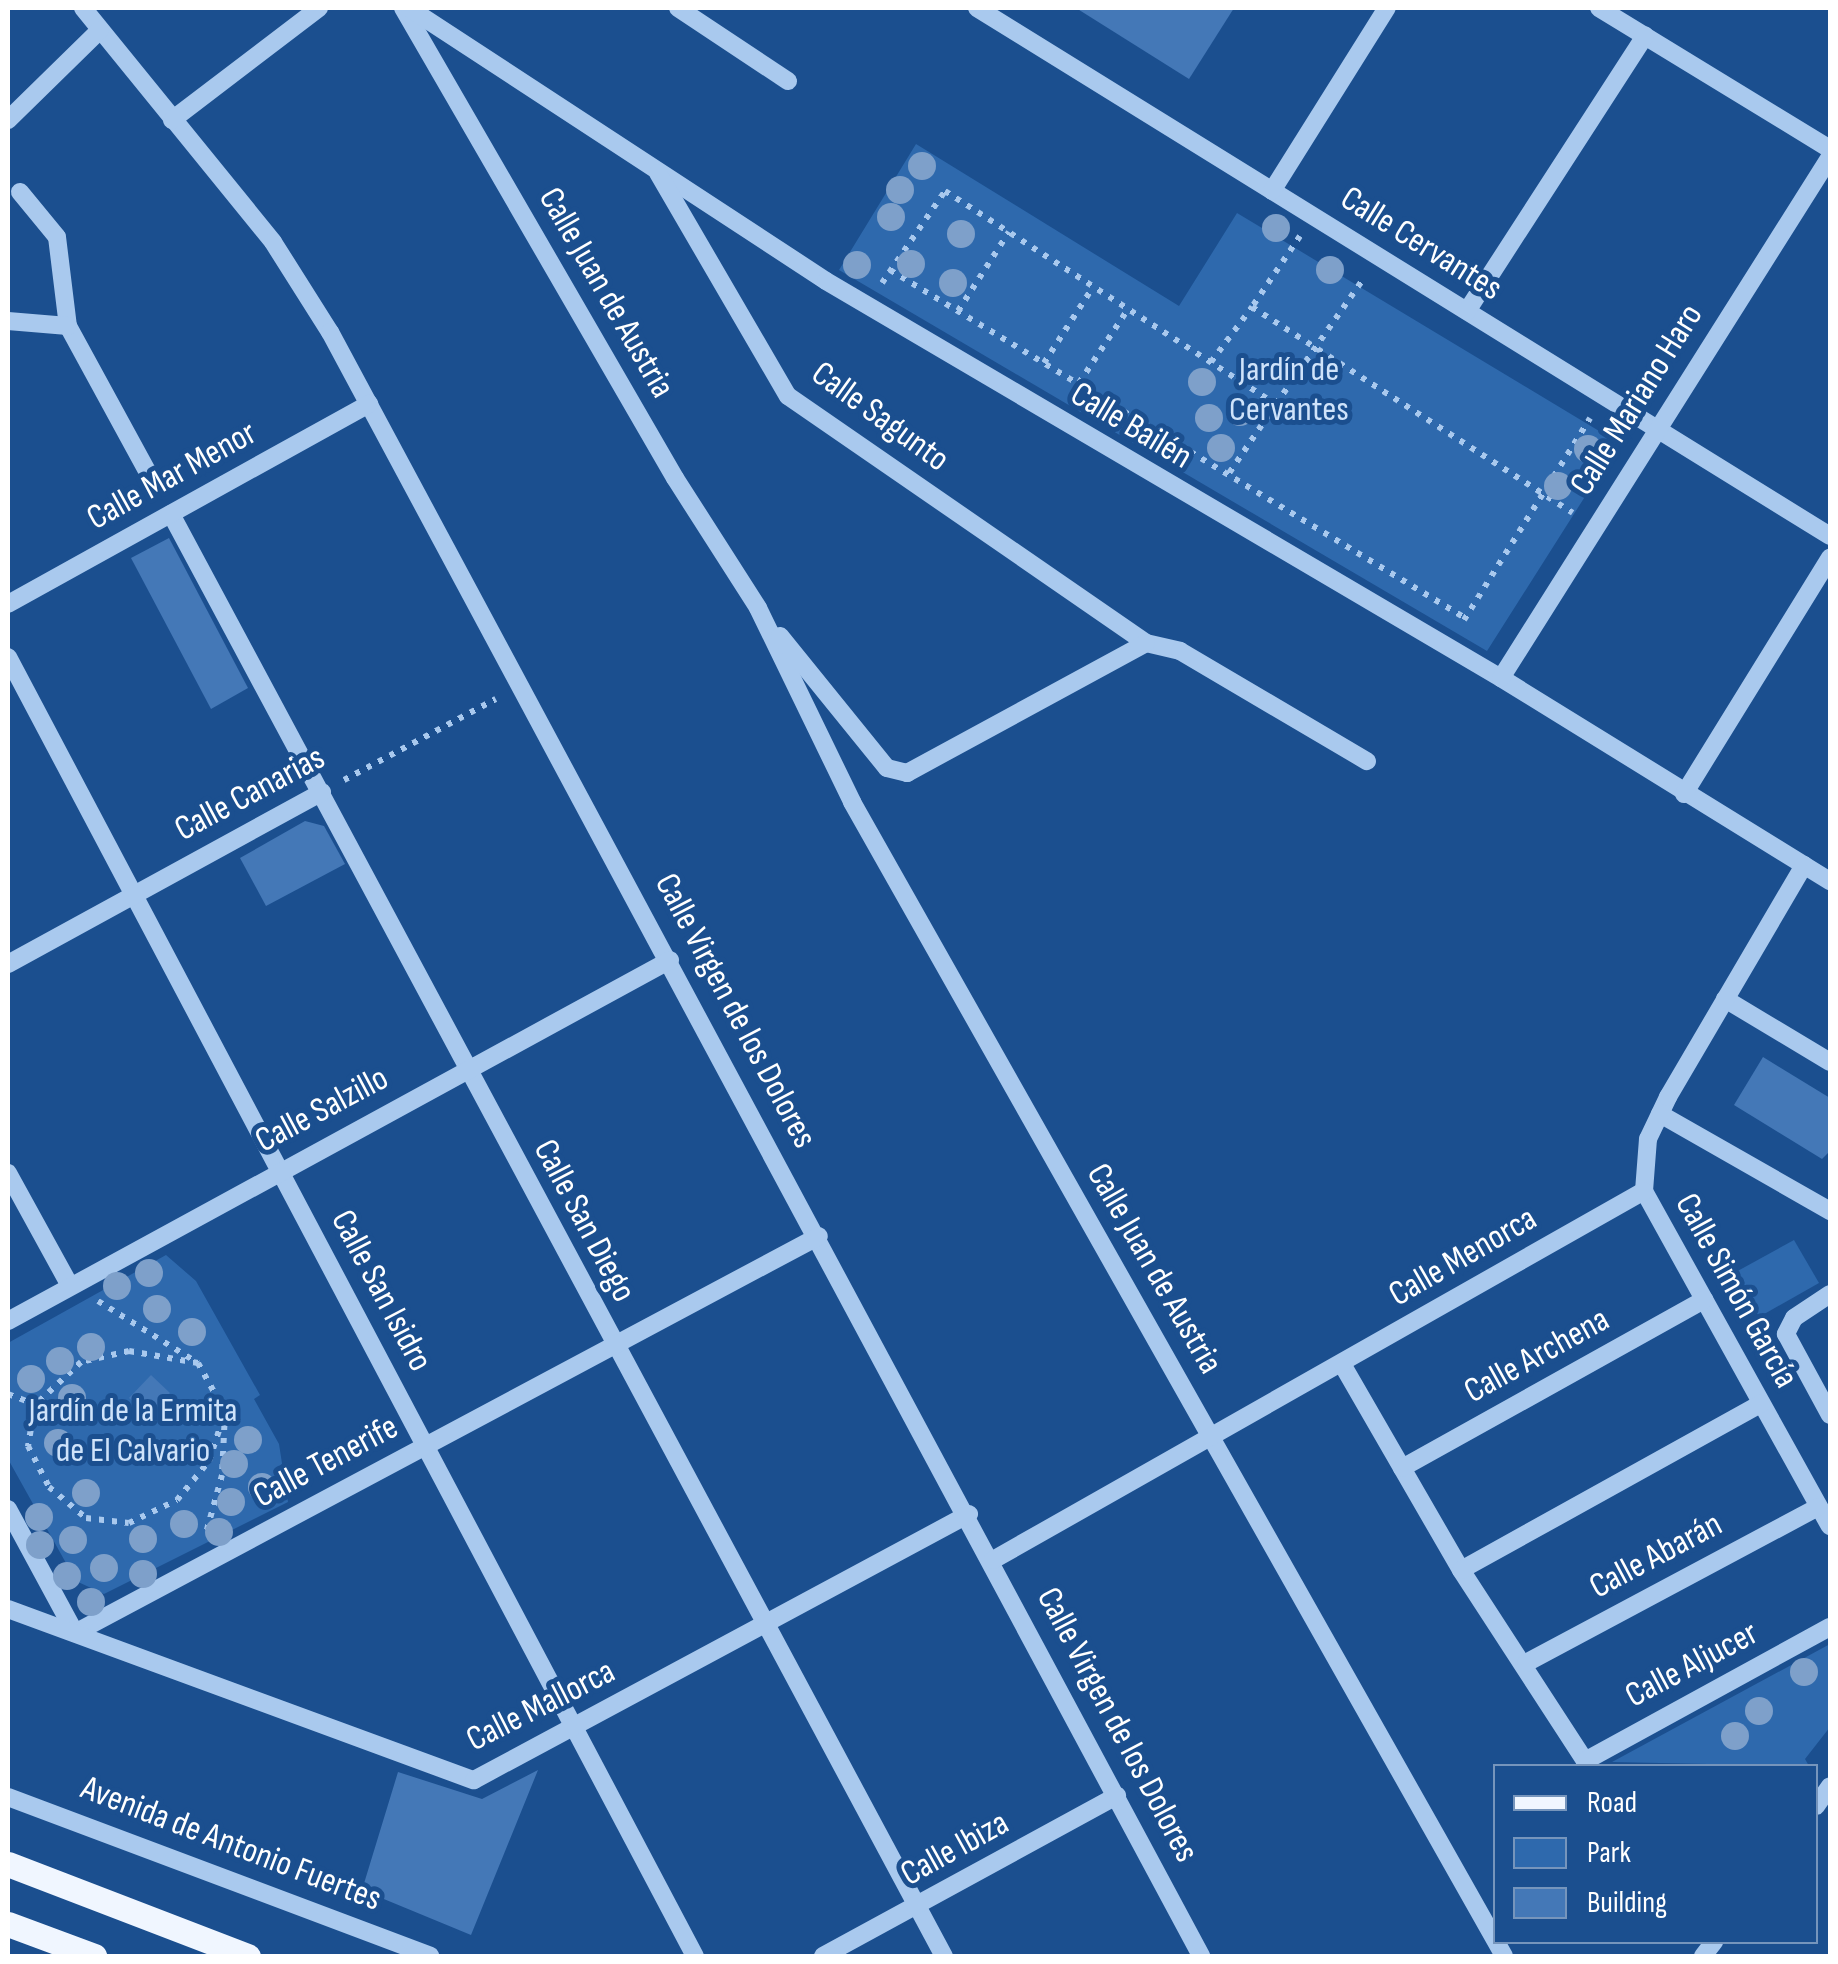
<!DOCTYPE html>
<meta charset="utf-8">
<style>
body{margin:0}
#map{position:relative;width:1838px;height:1964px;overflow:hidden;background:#1b4f8f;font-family:"Sofia Sans Condensed",sans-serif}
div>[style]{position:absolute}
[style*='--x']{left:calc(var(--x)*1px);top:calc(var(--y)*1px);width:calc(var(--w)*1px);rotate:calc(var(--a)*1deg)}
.green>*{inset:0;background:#2e69ad}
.building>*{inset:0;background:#4478b7}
.path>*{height:6px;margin-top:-3px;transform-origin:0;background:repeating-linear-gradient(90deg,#a9c9ee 0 5px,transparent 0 13px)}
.minor>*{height:18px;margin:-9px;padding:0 9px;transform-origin:9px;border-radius:9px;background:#a9c9ee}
.major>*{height:25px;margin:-12.5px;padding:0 12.5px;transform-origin:12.5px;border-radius:12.5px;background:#f0f6ff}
.trees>*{width:28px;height:28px;margin:-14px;border-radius:50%;background:#7ea0ca}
span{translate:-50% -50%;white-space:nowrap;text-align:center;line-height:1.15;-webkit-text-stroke:10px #1b4f8f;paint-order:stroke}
.street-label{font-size:35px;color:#fff}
.park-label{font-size:35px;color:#cfe3fa}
.frame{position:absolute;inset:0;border:10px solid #fff;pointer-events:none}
.legend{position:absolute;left:1493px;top:1764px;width:325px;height:180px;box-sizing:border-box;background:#1b4f8f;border:2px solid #7695bc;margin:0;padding:12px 18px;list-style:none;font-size:30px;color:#fff}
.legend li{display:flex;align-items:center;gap:20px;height:50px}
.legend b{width:50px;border:2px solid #7695bc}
</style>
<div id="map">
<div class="green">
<div style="clip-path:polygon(916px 144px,1179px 306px,1237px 213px,1619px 443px,1487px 651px,839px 270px)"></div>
<div style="clip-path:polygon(1794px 1240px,1819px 1283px,1759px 1317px,1734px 1273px)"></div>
<div style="clip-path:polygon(166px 1255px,196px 1281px,260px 1395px,254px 1399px,279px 1444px,288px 1502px,104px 1594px,76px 1581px,8px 1459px,8px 1343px)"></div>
<div style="clip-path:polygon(1830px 1644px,1830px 1727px,1805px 1759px,1809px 1766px,1612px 1762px)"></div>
</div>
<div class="building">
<div style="clip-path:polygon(1076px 8px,1234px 8px,1189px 79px)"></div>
<div style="clip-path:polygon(169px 538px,248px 688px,211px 709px,131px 558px)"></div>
<div style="clip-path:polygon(305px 821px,324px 826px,345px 864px,266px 906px,240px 858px)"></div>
<div style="clip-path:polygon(1763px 1057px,1830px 1098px,1830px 1151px,1822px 1159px,1734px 1105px)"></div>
<div style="clip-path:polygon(151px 1375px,170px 1393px,149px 1416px,129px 1398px)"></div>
<div style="clip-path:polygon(538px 1770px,471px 1935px,362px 1890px,398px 1772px,482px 1799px)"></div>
</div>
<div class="path">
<div style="--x:1300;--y:236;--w:86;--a:124.1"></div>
<div style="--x:1252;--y:307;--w:381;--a:32.7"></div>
<div style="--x:890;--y:270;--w:672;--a:31.18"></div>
<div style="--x:882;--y:283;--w:112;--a:-55.6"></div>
<div style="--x:945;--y:191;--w:394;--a:32.8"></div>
<div style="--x:1276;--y:404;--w:87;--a:124.2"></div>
<div style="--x:958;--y:311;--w:94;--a:-57.2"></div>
<div style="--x:1211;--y:362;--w:69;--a:-53.3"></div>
<div style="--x:1044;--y:363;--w:90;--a:-57.2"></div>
<div style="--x:1079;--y:383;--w:89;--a:-56.5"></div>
<div style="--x:1276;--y:404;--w:154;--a:-55.1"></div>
<div style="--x:1464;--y:620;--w:238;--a:-58"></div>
<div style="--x:344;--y:780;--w:172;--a:-28.1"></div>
<div style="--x:98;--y:1301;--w:118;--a:31.8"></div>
<div style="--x:198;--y:1363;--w:56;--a:61.1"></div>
<div style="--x:225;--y:1412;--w:63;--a:92.7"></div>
<div style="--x:222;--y:1475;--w:60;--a:105.4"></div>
<div style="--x:198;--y:1363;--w:70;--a:-170.1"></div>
<div style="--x:129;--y:1351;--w:49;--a:167.1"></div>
<div style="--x:81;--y:1362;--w:63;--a:136.9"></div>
<div style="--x:35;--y:1405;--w:42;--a:99.7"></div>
<div style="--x:28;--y:1446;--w:46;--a:62.9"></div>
<div style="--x:49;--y:1487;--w:48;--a:40"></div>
<div style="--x:86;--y:1518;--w:43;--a:6.6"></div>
<div style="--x:129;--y:1523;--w:53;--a:-25.6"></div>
<div style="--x:177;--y:1500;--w:50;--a:-50.6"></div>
<div style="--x:209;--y:1461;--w:52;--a:-71.9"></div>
<div style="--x:8;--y:1394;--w:28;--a:21"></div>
</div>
<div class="minor">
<div style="--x:83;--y:8;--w:301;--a:50.9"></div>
<div style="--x:273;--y:242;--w:107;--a:57.7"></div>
<div style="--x:330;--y:332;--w:1843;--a:61.79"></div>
<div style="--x:403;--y:8;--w:543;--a:59.94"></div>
<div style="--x:675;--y:478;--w:154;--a:57.4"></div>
<div style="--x:758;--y:608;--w:216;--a:64.1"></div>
<div style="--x:852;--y:802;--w:1325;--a:60.53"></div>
<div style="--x:409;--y:8;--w:498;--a:33.2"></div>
<div style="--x:826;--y:281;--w:783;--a:30.46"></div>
<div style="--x:1501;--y:678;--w:387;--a:31.7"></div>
<div style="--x:678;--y:8;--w:132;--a:33.6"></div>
<div style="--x:977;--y:8;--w:1003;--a:31.76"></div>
<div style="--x:1599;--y:8;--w:271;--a:31.4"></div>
<div style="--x:8;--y:120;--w:129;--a:-44.4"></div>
<div style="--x:172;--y:120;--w:185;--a:-37.3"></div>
<div style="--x:658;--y:173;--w:258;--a:59.8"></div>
<div style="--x:788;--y:396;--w:435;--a:34.6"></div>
<div style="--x:1146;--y:643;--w:35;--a:13"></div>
<div style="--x:1180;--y:651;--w:217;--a:30.5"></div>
<div style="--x:1272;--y:191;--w:216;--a:-57.9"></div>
<div style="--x:20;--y:192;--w:58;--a:50.6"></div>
<div style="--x:57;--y:237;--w:90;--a:83"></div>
<div style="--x:68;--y:326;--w:180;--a:61.4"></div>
<div style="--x:1467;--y:311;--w:328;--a:-57.1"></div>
<div style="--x:8;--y:321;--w:60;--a:4.8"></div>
<div style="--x:171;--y:514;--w:1636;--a:61.81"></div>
<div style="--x:8;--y:604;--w:413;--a:-29"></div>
<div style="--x:780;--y:636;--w:170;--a:51"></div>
<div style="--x:887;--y:768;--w:21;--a:14"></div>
<div style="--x:907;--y:773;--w:272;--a:-28.5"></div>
<div style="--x:8;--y:657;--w:1469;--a:62.13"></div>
<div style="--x:1501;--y:678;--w:616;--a:-57.73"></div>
<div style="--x:1684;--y:794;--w:278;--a:-58.3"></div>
<div style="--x:8;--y:964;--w:358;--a:-28.7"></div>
<div style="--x:1725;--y:999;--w:122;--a:31"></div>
<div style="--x:1660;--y:1114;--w:196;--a:29.7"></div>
<div style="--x:8;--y:1173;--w:129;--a:61.2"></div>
<div style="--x:1644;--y:1191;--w:383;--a:61"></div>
<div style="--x:1644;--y:1191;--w:52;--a:-85.6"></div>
<div style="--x:1648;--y:1139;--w:47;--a:-64.5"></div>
<div style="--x:1668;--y:1097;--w:269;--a:-59.6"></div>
<div style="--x:1830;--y:1294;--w:43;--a:146.3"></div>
<div style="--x:1794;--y:1318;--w:18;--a:117"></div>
<div style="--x:1786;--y:1334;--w:92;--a:61.5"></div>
<div style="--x:8;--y:1321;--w:754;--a:-28.6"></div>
<div style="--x:1342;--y:1364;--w:238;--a:60"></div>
<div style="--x:1461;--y:1570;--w:228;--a:57"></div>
<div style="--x:1585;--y:1761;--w:279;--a:-28.7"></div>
<div style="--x:1402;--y:1468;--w:346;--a:-29.1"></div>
<div style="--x:8;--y:1509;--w:141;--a:61.6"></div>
<div style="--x:75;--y:1633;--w:843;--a:-28.08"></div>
<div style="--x:993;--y:1560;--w:748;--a:-29.55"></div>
<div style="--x:1461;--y:1570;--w:343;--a:-29"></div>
<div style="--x:8;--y:1609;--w:496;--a:20.2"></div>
<div style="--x:474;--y:1780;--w:562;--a:-28.25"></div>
<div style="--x:1526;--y:1663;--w:331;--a:-28.1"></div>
<div style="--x:8;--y:1797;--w:451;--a:20.6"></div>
<div style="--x:1816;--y:1806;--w:24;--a:-55"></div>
<div style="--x:823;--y:1956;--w:335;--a:-28.6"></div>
<div style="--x:1703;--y:1956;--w:18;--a:-52"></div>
</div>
<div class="major">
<div style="--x:8;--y:1864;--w:257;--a:21"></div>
<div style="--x:8;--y:1924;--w:92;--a:20.4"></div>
</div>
<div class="trees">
<div style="left:922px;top:166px"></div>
<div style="left:900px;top:190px"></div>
<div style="left:891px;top:217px"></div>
<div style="left:1276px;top:228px"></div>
<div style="left:961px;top:234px"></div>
<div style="left:911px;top:264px"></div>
<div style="left:857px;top:265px"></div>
<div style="left:1330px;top:270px"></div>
<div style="left:953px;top:283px"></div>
<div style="left:1202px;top:382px"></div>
<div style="left:1240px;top:412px"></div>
<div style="left:1209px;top:418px"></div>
<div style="left:1221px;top:448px"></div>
<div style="left:1588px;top:449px"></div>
<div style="left:1558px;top:486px"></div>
<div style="left:149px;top:1273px"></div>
<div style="left:117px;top:1286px"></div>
<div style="left:157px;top:1309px"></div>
<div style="left:192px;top:1332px"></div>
<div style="left:91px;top:1347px"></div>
<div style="left:60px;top:1361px"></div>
<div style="left:31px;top:1379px"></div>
<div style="left:72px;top:1398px"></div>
<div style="left:248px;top:1440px"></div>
<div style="left:58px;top:1443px"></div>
<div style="left:234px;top:1464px"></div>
<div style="left:262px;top:1487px"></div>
<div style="left:86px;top:1493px"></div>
<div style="left:231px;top:1502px"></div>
<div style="left:39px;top:1517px"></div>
<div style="left:184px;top:1524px"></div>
<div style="left:219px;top:1532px"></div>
<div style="left:143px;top:1539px"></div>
<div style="left:73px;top:1540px"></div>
<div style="left:40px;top:1545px"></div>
<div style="left:104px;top:1568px"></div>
<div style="left:143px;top:1574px"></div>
<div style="left:67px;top:1576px"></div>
<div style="left:91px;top:1602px"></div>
<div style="left:1804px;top:1672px"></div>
<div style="left:1759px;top:1711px"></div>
<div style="left:1735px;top:1736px"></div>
</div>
<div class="street-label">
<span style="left:1421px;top:244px;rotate:32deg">Calle Cervantes</span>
<span style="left:606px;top:293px;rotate:60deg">Calle Juan de Austria</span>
<span style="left:1637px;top:400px;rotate:-58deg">Calle Mariano Haro</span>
<span style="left:880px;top:417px;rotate:36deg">Calle Sagunto</span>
<span style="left:1131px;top:426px;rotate:31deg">Calle Bailén</span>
<span style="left:172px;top:476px;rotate:-29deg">Calle Mar Menor</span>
<span style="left:250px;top:794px;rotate:-28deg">Calle Canarias</span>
<span style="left:735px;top:1011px;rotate:62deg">Calle Virgen de los Dolores</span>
<span style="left:322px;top:1110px;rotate:-28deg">Calle Salzillo</span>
<span style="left:584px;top:1221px;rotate:62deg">Calle San Diego</span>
<span style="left:1463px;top:1257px;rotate:-30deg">Calle Menorca</span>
<span style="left:1154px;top:1269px;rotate:60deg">Calle Juan de Austria</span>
<span style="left:381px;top:1291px;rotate:62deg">Calle San Isidro</span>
<span style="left:1736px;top:1291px;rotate:61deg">Calle Simón García</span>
<span style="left:1537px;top:1356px;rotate:-29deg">Calle Archena</span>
<span style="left:326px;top:1462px;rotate:-28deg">Calle Tenerife</span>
<span style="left:1656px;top:1556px;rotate:-28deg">Calle Abarán</span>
<span style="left:1692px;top:1665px;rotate:-28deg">Calle Aljucer</span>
<span style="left:541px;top:1706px;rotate:-27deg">Calle Mallorca</span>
<span style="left:1117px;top:1725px;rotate:62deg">Calle Virgen de los Dolores</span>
<span style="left:231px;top:1844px;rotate:21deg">Avenida de Antonio Fuertes</span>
<span style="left:955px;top:1849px;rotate:-29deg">Calle Ibiza</span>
</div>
<div class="park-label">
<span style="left:1289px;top:390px">Jardín de<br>Cervantes</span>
<span style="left:133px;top:1431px">Jardín de la Ermita<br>de El Calvario</span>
</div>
<div class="frame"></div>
<ul class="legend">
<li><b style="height:12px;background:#f0f6ff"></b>Road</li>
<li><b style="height:28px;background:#2e69ad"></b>Park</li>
<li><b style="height:28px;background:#4478b7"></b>Building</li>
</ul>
</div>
